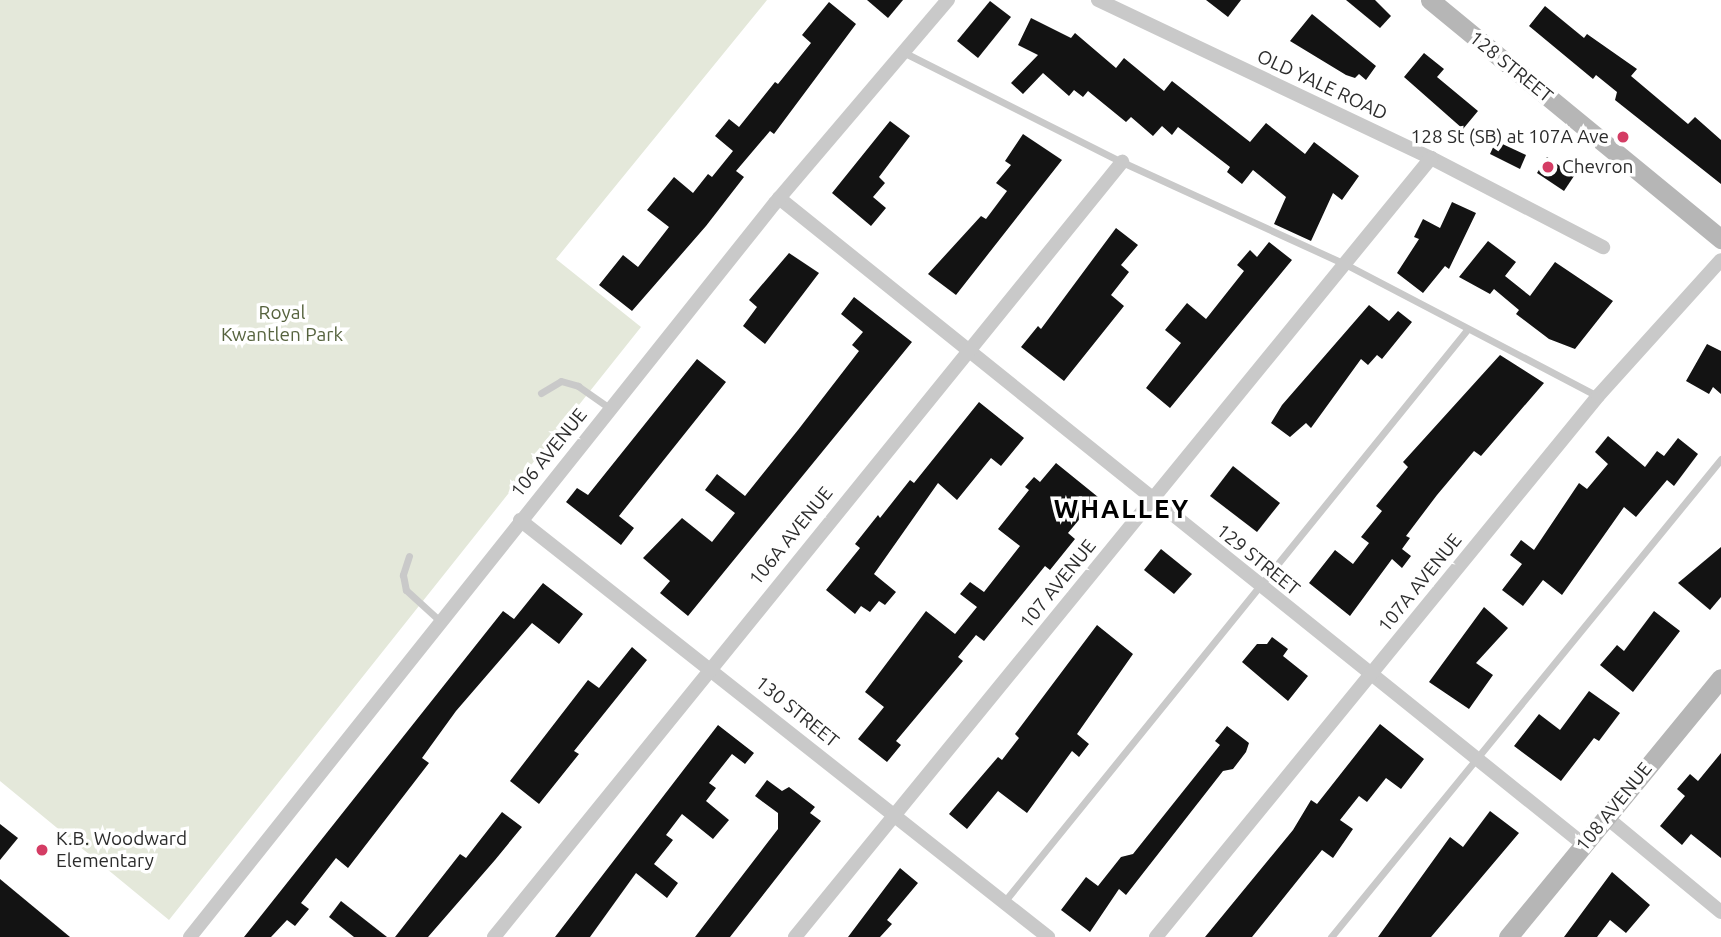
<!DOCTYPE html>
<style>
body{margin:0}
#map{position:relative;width:1721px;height:937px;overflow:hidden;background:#fff;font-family:Ubuntu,sans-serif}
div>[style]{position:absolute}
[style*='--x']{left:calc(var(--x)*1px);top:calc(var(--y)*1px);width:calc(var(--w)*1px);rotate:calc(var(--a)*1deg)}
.green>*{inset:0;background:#e4e8da}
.building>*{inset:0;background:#131313}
.lane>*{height:7px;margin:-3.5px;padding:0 3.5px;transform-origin:3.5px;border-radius:3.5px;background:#c9c9c9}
.street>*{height:14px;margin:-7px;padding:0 7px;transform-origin:7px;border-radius:7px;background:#c9c9c9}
.secondary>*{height:19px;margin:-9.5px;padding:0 9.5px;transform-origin:9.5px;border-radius:9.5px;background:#b6b6b6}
.dots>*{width:19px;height:19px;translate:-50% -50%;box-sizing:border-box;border:4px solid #fff;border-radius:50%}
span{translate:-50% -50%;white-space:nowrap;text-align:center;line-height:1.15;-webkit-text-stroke:7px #fff;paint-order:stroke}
.street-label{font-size:19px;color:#2c2c2c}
.poi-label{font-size:19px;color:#2c2c2c}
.right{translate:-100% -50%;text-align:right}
.left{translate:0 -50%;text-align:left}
.park-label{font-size:19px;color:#56633e}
.district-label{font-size:26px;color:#000;font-weight:700;letter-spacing:2px}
</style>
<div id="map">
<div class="green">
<div style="clip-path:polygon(0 0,767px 0,556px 259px,641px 327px,169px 920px,0 781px)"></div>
</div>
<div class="building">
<div style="clip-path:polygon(867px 0,903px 0,888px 18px)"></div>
<div style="clip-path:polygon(1206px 0,1241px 0,1228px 17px)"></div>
<div style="clip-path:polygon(1346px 0,1375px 0,1391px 16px,1380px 28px)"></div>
<div style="clip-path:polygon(990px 1px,1011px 17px,978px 58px,957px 41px)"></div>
<div style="clip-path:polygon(829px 2px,856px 24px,774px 134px,770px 131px,736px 171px,744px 177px,706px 226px,632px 311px,599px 285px,623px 255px,638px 267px,669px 227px,647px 210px,674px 177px,693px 193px,708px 174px,712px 177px,733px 151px,715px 136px,729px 119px,739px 127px,775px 82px,778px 84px,811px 43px,802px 35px)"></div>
<div style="clip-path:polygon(1545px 6px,1584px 38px,1587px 34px,1637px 69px,1631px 76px,1688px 124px,1695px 117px,1721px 140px,1721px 184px,1615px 100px,1617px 92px,1596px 75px,1593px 79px,1529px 26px)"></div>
<div style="clip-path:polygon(1312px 14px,1376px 66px,1366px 80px,1359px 74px,1355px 78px,1346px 75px,1290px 41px)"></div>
<div style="clip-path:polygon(1031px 18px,1071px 38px,1075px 33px,1116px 68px,1124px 58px,1164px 91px,1172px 81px,1250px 142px,1266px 123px,1305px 154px,1314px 142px,1359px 176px,1342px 200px,1333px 193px,1311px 241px,1274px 224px,1286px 197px,1253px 170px,1242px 184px,1227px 172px,1230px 167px,1178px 127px,1172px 135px,1162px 126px,1153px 136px,1131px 117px,1126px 122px,1088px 91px,1083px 97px,1074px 90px,1069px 96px,1043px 73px,1023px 94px,1011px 83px,1038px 55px,1018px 45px)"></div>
<div style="clip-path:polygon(1424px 53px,1444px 69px,1437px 77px,1478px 111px,1463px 129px,1404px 77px)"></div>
<div style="clip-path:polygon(890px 121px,910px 136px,879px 177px,885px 183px,873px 197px,886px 208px,871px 226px,832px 193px)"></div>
<div style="clip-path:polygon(1023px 134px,1062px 160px,956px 295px,928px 274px,981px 216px,986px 219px,1007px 191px,996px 183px,1011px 165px,1005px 161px)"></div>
<div style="clip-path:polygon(1496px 141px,1526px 155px,1520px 169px,1490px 154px)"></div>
<div style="clip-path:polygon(1547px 157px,1574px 176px,1564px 191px,1537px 173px)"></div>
<div style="clip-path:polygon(1452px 202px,1476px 213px,1449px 269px,1445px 266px,1423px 293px,1397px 273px,1419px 239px,1414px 237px,1423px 219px,1440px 228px)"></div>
<div style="clip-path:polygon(1116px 228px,1138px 245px,1121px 265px,1129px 272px,1111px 295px,1124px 306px,1064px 381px,1021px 347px,1038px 326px,1041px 329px)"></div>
<div style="clip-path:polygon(1488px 241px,1516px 262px,1505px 276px,1530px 296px,1555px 262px,1613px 301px,1575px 349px,1549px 339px,1516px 314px,1519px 310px,1494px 289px,1490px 294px,1459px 277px)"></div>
<div style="clip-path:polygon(1269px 242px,1292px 260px,1170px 408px,1146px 388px,1181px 343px,1165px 330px,1187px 303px,1206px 319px,1244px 271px,1237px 265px,1250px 250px,1257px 257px)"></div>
<div style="clip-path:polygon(789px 253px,819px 273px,765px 344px,743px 326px,757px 307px,749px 300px)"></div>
<div style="clip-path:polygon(854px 297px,912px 342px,688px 616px,660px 593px,670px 581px,643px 558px,682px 518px,712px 542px,735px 513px,705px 490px,717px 474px,745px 496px,798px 430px,859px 351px,852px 345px,863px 332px,841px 314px)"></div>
<div style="clip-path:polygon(1369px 305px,1389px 321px,1398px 311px,1412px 322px,1382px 359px,1377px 355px,1368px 365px,1361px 359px,1311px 428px,1306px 423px,1290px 437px,1271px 423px,1282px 405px)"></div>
<div style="clip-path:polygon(1707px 344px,1721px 351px,1721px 394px,1713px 387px,1709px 394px,1686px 381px)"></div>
<div style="clip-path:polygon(1500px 355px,1544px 383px,1481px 456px,1474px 451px,1437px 495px,1406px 536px,1410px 538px,1402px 549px,1411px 556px,1402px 568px,1392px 559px,1350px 616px,1309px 583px,1335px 550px,1353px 564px,1369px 543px,1361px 537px,1382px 511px,1376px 506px,1408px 467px,1403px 462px)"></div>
<div style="clip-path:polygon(697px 359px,726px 382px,619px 516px,634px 528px,621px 545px,566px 502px,577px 488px,588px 495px)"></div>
<div style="clip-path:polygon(979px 402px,1024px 438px,1001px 466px,991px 458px,957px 500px,938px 483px,874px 574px,896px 592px,885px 605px,879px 601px,870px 612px,861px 606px,855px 614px,826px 590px,860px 548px,855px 544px,878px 515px,880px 518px,910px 480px,914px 483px)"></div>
<div style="clip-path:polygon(1608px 436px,1645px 467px,1657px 451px,1664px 456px,1678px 438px,1698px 454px,1674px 486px,1667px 480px,1636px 517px,1624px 507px,1562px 595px,1543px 580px,1523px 606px,1502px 590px,1522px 564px,1510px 555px,1521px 540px,1534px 550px,1579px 483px,1587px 489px,1608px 464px,1595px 452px)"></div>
<div style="clip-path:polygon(1056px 463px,1098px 497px,1068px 533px,1075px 539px,1050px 570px,1045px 566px,984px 641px,976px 635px,958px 657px,963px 661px,896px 741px,901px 745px,887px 762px,858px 739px,884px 707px,865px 692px,926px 611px,955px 634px,977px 607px,960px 594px,970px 582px,984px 592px,1020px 546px,998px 529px,1029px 490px,1025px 487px,1034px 477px,1040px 482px)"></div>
<div style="clip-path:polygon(1233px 466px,1280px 503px,1257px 532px,1210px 496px)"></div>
<div style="clip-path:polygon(1721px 547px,1721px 597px,1710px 610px,1678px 583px)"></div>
<div style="clip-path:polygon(1161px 549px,1192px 574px,1174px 594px,1144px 570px)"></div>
<div style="clip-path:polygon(543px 583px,583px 614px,559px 644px,532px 623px,456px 711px,422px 758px,429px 763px,348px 868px,336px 858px,301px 903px,309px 909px,295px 926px,287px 920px,271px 937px,244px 937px,503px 611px,514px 619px)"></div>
<div style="clip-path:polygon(1484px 607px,1508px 628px,1476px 663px,1493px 675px,1469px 709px,1429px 682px)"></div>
<div style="clip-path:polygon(1654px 611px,1680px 631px,1633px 692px,1600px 665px,1617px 645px,1624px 651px)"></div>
<div style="clip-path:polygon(1097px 625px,1133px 654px,1077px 734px,1089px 744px,1079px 757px,1072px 751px,1027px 813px,998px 791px,967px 829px,949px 814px,998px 757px,1002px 760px,1019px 738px,1015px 734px)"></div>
<div style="clip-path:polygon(1272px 637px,1288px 649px,1283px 656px,1308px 676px,1288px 701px,1242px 662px,1257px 644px,1267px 644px)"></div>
<div style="clip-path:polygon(632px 647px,647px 660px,574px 751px,579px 754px,539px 804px,510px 781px,588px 680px,599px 688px)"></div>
<div style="clip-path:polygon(1589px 691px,1620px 713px,1599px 741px,1594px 738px,1561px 781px,1514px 746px,1539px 714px,1560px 730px)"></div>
<div style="clip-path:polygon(1380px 724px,1424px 759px,1401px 789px,1386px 778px,1367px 802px,1359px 796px,1340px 820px,1353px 829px,1333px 858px,1322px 850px,1252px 937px,1205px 937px,1293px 830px,1311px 800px,1317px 804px)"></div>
<div style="clip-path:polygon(718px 725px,754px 753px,745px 764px,732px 754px,709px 783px,716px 788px,706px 801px,729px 820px,713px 839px,682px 814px,666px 835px,673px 840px,654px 864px,678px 883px,667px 898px,636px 873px,590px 937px,555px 937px)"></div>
<div style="clip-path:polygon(1227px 726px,1249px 743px,1246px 752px,1233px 769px,1223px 771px,1126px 895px,1119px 889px,1090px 932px,1061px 910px,1086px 877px,1098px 886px,1121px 857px,1133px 854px,1220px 745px,1215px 741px)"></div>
<div style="clip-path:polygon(1721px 753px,1721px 858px,1691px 834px,1682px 845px,1660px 826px,1685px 796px,1677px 789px,1690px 774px,1698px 781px)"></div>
<div style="clip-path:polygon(767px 780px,782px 791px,789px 787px,815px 807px,810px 813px,821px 821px,730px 937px,695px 937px,778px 829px,778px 813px,755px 796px)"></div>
<div style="clip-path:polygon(1490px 811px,1519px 833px,1431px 937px,1378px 937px,1450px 837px,1463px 847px)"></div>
<div style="clip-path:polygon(502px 812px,522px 827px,495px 860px,428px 937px,395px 937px,460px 854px,466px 858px)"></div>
<div style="clip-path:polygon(0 824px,18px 838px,0 860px)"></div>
<div style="clip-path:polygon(900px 868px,918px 883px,887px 920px,892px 924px,880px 937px,848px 937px)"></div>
<div style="clip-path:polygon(1612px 872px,1650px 905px,1626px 933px,1610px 920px,1597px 937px,1564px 937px)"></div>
<div style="clip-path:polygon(0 879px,70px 937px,0 937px)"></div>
<div style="clip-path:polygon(341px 901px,387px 937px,354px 937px,329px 917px)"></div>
</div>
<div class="lane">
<div style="--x:903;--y:52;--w:245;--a:26.7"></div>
<div style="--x:1122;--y:162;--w:245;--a:24.6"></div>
<div style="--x:1345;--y:264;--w:285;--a:27.6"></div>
<div style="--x:541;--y:393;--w:23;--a:-31"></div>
<div style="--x:561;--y:381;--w:18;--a:16"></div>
<div style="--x:578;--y:386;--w:39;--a:35"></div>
<div style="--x:409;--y:556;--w:20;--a:108"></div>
<div style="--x:403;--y:575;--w:15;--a:79"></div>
<div style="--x:406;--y:590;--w:46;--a:42.4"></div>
<div style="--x:1004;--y:902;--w:734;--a:-51.02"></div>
<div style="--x:1331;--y:937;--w:617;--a:-50.79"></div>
</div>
<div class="street">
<div style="--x:1098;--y:0;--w:369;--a:25.4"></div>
<div style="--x:1431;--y:158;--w:194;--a:27.4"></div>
<div style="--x:779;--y:198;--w:1031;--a:38.78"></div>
<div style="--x:520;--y:520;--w:673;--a:38.3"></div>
<div style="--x:1606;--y:817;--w:149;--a:39.6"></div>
<div style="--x:190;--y:937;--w:939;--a:-51.45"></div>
<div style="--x:775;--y:203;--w:267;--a:-49.6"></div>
<div style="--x:494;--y:937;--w:998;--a:-50.98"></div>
<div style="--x:795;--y:937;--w:1006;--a:-50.77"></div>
<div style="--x:1156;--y:937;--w:699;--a:-50.75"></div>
<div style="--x:1598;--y:396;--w:183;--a:-47.9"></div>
</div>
<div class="secondary">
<div style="--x:1430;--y:0;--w:377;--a:39.4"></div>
<div style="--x:1508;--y:937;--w:335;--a:-50.6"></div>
</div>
<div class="dots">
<div style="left:1623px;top:137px;background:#d43c64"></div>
<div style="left:1548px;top:167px;background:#d43c64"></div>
<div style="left:42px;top:850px;background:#d43c64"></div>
</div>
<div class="street-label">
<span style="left:1511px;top:67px;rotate:39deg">128 STREET</span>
<span style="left:1322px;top:85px;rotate:25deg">OLD YALE ROAD</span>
<span style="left:549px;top:453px;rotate:-51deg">106 AVENUE</span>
<span style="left:791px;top:536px;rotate:-51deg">106A AVENUE</span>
<span style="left:1258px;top:560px;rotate:39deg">129 STREET</span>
<span style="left:1420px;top:583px;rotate:-51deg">107A AVENUE</span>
<span style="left:1058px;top:584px;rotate:-51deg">107 AVENUE</span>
<span style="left:797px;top:712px;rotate:39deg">130 STREET</span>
<span style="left:1614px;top:807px;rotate:-51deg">108 AVENUE</span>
</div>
<div class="poi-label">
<span class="right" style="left:1609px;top:137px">128 St (SB) at 107A Ave</span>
<span class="left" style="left:1562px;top:167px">Chevron</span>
<span class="left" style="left:56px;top:850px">K.B. Woodward<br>Elementary</span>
</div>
<div class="park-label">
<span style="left:282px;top:324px">Royal<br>Kwantlen Park</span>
</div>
<div class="district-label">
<span style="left:1122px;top:509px">WHALLEY</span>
</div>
</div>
